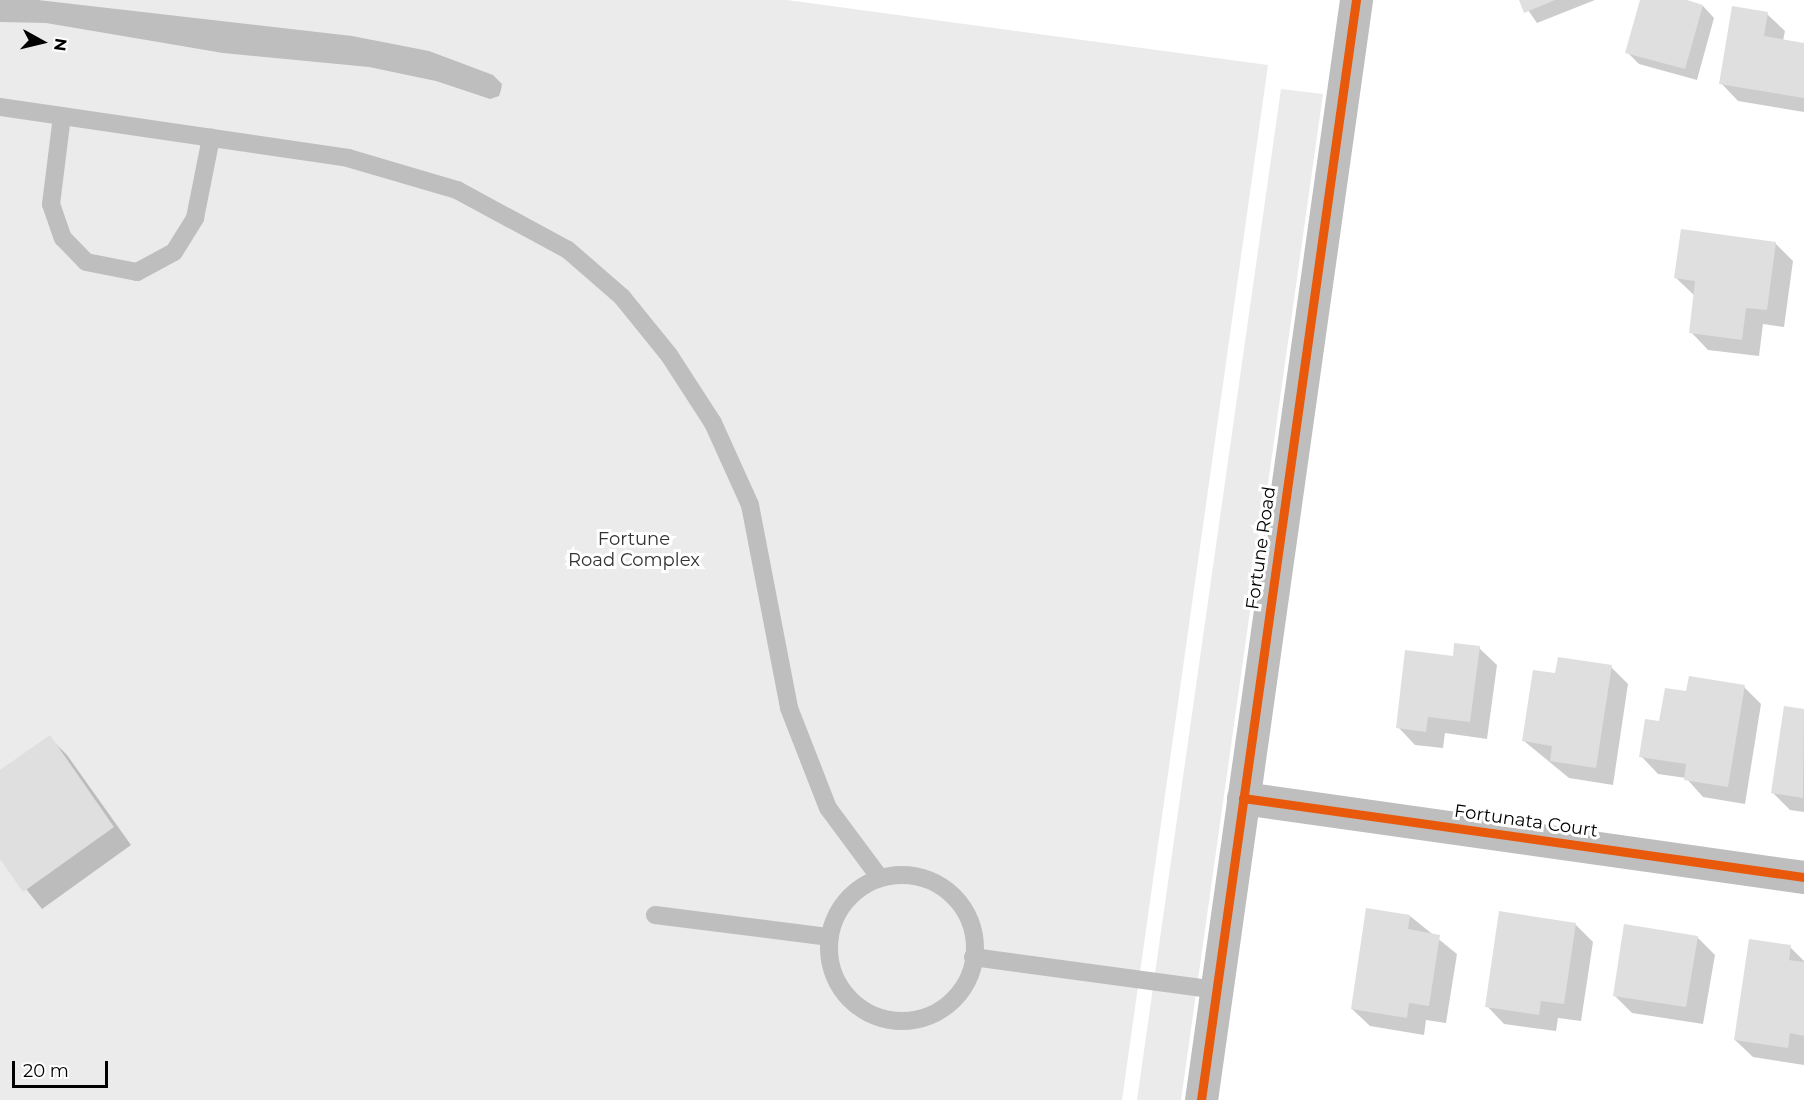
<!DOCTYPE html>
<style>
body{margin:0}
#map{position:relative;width:1804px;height:1100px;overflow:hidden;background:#fff;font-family:Montserrat,sans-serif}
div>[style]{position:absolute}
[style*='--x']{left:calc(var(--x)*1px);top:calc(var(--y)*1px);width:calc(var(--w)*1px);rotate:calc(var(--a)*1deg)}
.green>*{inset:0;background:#ebebeb}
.water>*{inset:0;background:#bebebe}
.shadow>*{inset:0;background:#0003}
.building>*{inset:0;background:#dfdfdf}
.service>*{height:18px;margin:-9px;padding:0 9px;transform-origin:9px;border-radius:9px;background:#bebebe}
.service>.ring{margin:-9px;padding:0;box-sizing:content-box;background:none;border:18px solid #bebebe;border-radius:50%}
.minor>*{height:33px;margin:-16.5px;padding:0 16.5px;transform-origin:16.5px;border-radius:16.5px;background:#bebebe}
.tertiary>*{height:33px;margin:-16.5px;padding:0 16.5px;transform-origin:16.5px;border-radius:16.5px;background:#bebebe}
.cycleway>*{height:9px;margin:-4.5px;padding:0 4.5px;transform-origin:4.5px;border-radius:4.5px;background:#e8590c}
span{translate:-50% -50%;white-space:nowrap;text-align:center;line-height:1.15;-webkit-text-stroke:6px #fff;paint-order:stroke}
.park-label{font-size:18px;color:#323232}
.street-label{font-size:18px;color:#000}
.north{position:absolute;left:12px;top:12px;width:60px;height:60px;-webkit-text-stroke:4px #fff;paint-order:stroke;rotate:98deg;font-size:16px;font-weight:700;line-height:24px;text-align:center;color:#000}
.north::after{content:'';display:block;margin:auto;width:21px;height:27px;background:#000;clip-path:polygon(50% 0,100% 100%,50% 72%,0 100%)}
.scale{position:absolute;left:12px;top:1061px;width:96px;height:27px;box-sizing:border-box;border:3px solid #000;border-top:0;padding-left:8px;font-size:18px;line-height:21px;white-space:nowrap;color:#000;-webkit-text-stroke:4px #fff;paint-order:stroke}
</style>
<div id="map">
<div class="green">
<div style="clip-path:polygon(0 0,787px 0,1268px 65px,1122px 1100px,0 1100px)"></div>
<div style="clip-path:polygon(1281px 89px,1323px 94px,1181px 1100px,1137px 1100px)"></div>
</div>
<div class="water">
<div style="clip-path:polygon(0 0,38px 0,352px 36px,429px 51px,493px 75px,502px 84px,501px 90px,499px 96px,490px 99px,436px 81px,369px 67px,223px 53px,46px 23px,0 22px)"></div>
</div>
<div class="shadow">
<div style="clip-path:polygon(1521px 0,1595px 0,1537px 23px)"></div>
<div style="clip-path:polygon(1642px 0,1681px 0,1703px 6px,1714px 18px,1697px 80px,1639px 64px,1627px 52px)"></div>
<div style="clip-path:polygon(1767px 14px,1785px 31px,1783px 41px,1804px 44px,1804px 112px,1738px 101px,1721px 83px)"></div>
<div style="clip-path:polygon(1775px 243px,1793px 261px,1784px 327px,1763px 324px,1759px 356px,1708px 350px,1691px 332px,1695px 296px,1676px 278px)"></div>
<div style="clip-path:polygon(1479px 648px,1497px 665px,1487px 739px,1445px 733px,1443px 748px,1415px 745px,1398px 727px,1454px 657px)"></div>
<div style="clip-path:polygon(1611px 667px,1628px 684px,1613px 785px,1569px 778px,1524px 741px,1557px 675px)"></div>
<div style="clip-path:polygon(1744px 687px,1761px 704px,1745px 804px,1703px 797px,1686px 778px,1658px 774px,1641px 756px,1660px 723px,1688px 693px)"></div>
<div style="clip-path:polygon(1785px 708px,1804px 711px,1804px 812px,1790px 810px,1773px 793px)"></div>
<div style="clip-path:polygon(49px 737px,67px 755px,131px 845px,42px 909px,0 856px,0 772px)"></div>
<div style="clip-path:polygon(1410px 916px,1457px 954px,1446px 1023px,1426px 1020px,1424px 1035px,1370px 1026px,1352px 1009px)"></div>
<div style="clip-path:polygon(1575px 924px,1593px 942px,1581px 1021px,1558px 1018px,1556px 1031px,1504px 1024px,1487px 1006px)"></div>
<div style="clip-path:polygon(1697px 937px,1715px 955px,1703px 1024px,1632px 1013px,1614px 995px)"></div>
<div style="clip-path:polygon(1790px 947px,1804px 961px,1804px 1065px,1753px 1057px,1735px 1040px)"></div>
</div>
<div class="building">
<div style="clip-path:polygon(1519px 0,1555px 0,1524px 13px)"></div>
<div style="clip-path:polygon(1640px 0,1687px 0,1703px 5px,1685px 69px,1625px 53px)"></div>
<div style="clip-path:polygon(1732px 6px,1768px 12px,1764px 36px,1804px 43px,1804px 98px,1719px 84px)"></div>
<div style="clip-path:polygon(1681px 229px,1776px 242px,1767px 310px,1746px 308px,1742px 340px,1689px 333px,1695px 281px,1674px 278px)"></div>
<div style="clip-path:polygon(1454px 643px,1480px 646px,1470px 722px,1428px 717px,1426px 732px,1396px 728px,1405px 650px,1453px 656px)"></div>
<div style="clip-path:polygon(1558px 657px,1612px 665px,1596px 768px,1550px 761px,1552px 746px,1522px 741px,1533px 670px,1555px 673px)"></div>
<div style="clip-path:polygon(1689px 676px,1745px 685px,1728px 787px,1684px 780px,1686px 764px,1639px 757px,1645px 719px,1659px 721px,1665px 688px,1686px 691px)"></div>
<div style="clip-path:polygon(1784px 706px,1804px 709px,1803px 798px,1771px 793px)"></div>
<div style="clip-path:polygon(50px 735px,114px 827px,23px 892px,0 859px,0 770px)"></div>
<div style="clip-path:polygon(1366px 908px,1410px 915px,1408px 929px,1440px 935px,1429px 1006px,1409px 1003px,1407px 1018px,1351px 1009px)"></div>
<div style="clip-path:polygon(1499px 911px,1576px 923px,1564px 1004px,1541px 1001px,1539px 1015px,1485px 1007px)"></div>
<div style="clip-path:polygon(1624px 924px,1698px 936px,1686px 1007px,1613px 996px)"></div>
<div style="clip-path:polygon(1749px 939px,1791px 945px,1789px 960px,1804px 962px,1804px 1036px,1790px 1033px,1788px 1048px,1734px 1040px)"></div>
</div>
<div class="service">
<div style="--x:0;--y:107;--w:352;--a:8.3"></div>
<div style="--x:348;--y:158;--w:114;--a:16.4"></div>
<div style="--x:457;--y:190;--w:126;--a:28.4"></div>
<div style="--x:568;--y:250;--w:72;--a:41"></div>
<div style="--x:622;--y:297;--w:75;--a:51"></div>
<div style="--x:669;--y:355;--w:81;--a:57.1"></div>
<div style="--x:713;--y:423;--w:90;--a:65.7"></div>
<div style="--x:750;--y:505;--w:207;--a:79.1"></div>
<div style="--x:789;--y:708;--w:107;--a:68.7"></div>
<div style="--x:828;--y:808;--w:87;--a:53.4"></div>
<div style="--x:62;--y:116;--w:89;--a:97.1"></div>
<div style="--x:51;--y:204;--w:36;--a:71"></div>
<div style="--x:63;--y:238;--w:33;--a:46"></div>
<div style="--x:86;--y:262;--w:52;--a:11.1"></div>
<div style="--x:137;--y:272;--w:42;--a:-28.4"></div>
<div style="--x:174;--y:252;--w:40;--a:-58"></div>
<div style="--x:195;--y:218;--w:82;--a:-78.7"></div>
<div class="ring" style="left:829px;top:875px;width:128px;height:128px"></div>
<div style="--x:655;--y:915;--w:176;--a:7.2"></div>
<div style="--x:973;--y:957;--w:245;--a:7.7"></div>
</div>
<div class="minor">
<div style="--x:1243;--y:798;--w:567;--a:8.02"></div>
</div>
<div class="tertiary">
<div style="--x:1201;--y:1100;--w:1111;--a:-81.98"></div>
</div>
<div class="cycleway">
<div style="--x:1243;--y:798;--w:567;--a:8.02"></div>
<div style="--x:1201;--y:1100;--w:1111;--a:-81.98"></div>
</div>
<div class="park-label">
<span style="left:634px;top:550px">Fortune<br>Road Complex</span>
</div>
<div class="street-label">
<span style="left:1261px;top:548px;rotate:-82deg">Fortune Road</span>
<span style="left:1526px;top:821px;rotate:8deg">Fortunata Court</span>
</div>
<div class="north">N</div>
<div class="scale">20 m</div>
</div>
